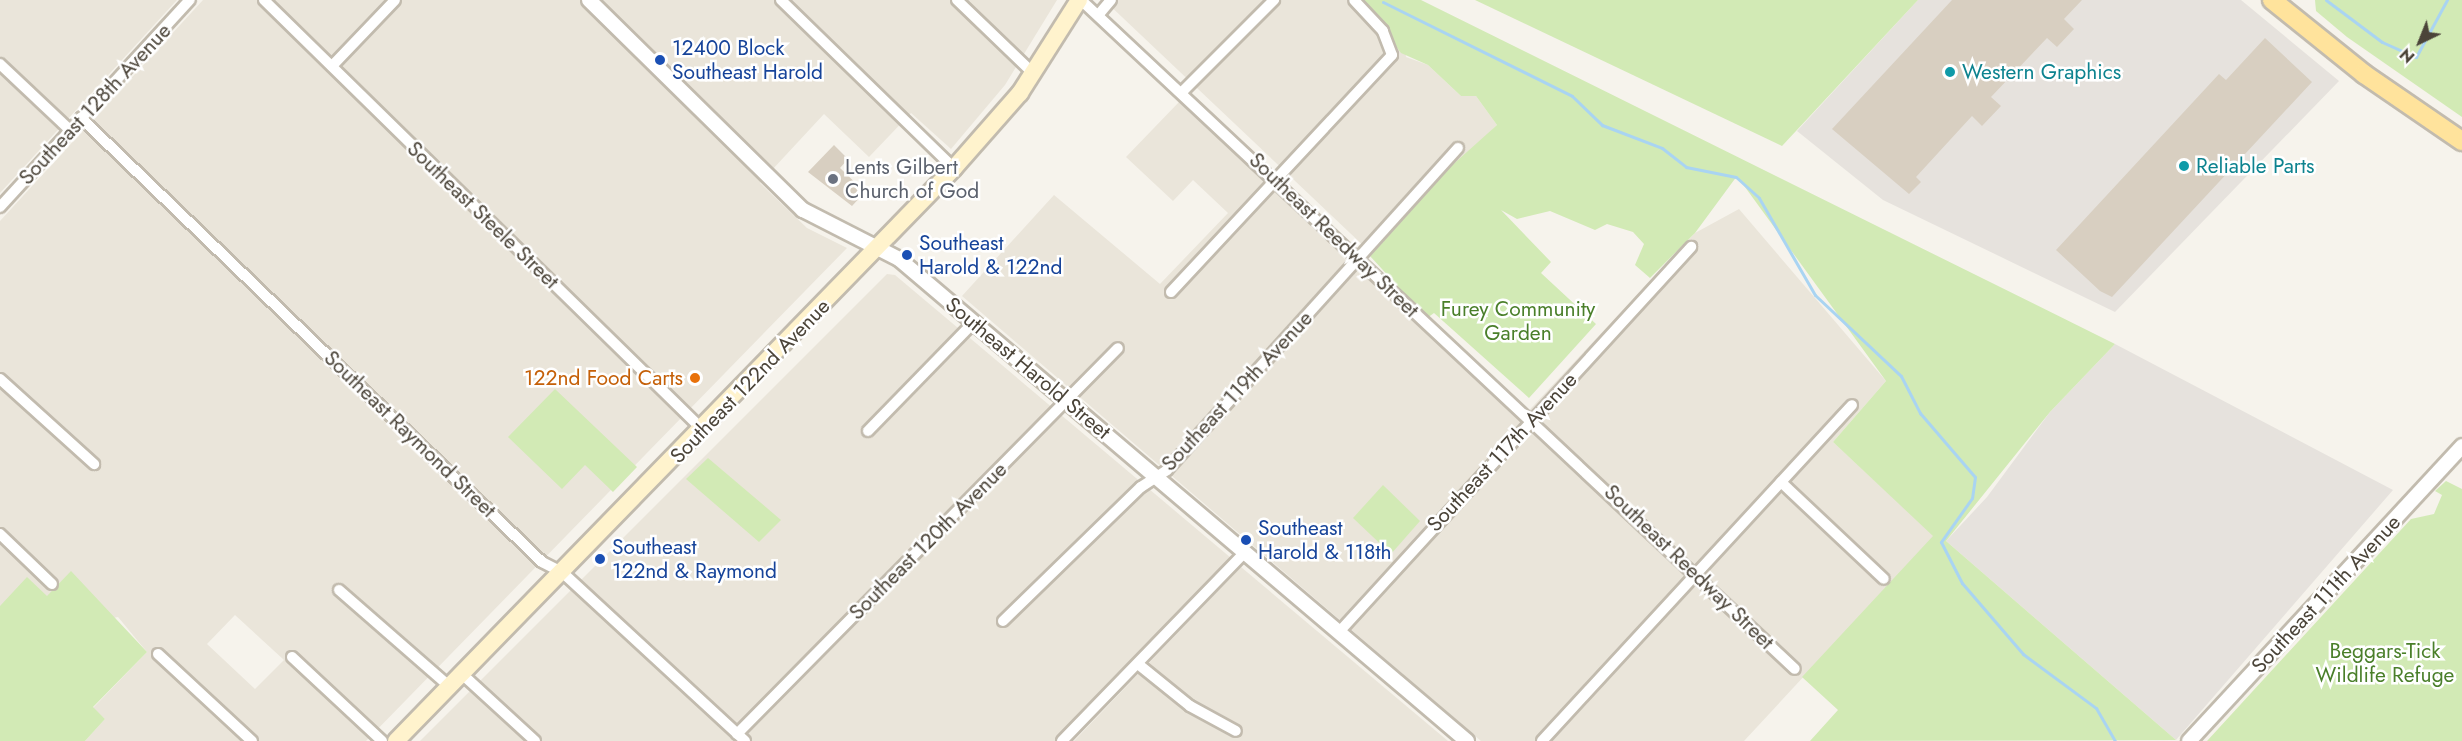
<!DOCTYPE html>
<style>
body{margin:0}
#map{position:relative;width:2462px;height:741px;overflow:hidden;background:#f6f3ec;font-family:Jost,sans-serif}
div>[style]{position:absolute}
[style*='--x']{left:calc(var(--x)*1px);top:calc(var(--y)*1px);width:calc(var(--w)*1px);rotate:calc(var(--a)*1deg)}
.residential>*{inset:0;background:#eae5da}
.industrial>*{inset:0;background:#e6e2dd}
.green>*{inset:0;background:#d2eab5}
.stream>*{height:3px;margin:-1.5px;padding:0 1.5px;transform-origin:1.5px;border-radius:1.5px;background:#a9d4f2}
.building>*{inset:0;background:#d8cfc1}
.roads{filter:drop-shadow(2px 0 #c2bbae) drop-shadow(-2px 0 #c2bbae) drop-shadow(0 2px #c2bbae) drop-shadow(0 -2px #c2bbae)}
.minor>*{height:10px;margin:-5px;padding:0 5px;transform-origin:5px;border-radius:5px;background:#fff}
.tertiary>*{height:14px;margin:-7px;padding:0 7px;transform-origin:7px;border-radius:7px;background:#fff}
.secondary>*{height:16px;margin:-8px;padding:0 8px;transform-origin:8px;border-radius:8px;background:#fff3cd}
.primary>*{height:18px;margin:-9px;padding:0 9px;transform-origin:9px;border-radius:9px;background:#ffe39c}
.dots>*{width:16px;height:16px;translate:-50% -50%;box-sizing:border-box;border:3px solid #fff;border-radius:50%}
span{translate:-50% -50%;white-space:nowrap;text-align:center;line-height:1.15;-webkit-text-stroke:5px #fff;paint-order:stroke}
.transit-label{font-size:21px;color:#164399}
.left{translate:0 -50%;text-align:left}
.culture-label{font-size:21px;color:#0d838f}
.street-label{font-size:21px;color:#4b4439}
.worship-label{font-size:21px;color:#5b616d}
.park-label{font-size:21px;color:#4a7f2a}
.food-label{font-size:21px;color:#c56008}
.right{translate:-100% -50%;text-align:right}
.north{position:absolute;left:2390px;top:12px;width:60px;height:60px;-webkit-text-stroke:4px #fff;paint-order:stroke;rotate:223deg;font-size:16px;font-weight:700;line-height:24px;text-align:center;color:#4b4439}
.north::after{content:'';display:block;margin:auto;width:21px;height:27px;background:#4b4439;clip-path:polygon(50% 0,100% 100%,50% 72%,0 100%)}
</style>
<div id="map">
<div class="residential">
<div style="clip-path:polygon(0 0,177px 0,0 193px)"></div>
<div style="clip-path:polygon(evenodd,203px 0,1057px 0,1005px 85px,951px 149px,911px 113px,869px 157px,824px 114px,760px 183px,807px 228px,847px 248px,366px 741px,85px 741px,105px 719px,93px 708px,147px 652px,118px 617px,11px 639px,0 629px,0 221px,203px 0,235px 615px,284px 660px,255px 689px,207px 644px,235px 615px)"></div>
<div style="clip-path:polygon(1104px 0,1361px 0,1404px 39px,1406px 57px,1428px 65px,1461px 96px,1476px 96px,1497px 125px,1369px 251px)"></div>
<div style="clip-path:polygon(1179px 102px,1521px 419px,1695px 233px,1739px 209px,1886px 381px,1833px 442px,1934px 536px,1744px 741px,1481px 741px,962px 296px,1054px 195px,1160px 284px,1228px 213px,1193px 180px,1173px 201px,1126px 157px)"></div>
<div style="clip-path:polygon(887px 274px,895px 275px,1231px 558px,1055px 741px,420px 741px)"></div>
<div style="clip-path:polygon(1241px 567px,1448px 741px,1074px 741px)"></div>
</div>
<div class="industrial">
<div style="clip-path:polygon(1918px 0,2241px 0,2339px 81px,2115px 312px,1883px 200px,1797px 131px)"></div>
<div style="clip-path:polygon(2115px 344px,2393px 490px,2176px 740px,1946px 541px,1987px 497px,2050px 412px)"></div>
</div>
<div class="green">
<div style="clip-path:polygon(1361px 0,1421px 0,2115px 344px,2050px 412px,1946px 541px,2176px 740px,1810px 741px,1838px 710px,1802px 677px,1933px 536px,1833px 442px,1886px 381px,1737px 176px,1695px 233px,1650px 278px,1635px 265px,1644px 244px,1633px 232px,1607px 224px,1595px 230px,1550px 211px,1517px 219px,1501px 210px,1551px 262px,1541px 273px,1596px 324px,1529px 398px,1434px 313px,1427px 318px,1370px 256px,1419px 195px,1497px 125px,1476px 96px,1461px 96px,1428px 65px,1401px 53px)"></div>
<div style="clip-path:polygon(1475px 0,1918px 0,1782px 146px)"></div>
<div style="clip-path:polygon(2315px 0,2462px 0,2462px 117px,2347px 37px,2316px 11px)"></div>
<div style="clip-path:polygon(555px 389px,637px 467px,613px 492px,585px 465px,562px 489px,508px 437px)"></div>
<div style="clip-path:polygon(708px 458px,781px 520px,759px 542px,686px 479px)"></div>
<div style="clip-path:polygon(2446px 481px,2462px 489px,2462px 741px,2207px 741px,2411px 519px,2434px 514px,2442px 495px,2435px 491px)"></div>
<div style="clip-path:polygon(1383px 485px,1420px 521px,1391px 554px,1353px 518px)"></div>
<div style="clip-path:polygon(71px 571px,147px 652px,93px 707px,105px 719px,85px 741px,0 741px,0 606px,27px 577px,47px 596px)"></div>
</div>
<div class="stream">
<div style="--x:2326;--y:0;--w:70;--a:36.9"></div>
<div style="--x:2382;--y:42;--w:37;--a:24"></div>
<div style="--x:2416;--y:57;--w:65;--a:-61.5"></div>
<div style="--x:1383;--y:2;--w:211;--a:26.4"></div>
<div style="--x:1572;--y:96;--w:42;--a:44"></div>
<div style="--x:1602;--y:125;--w:64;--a:21"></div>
<div style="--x:1662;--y:148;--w:31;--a:38"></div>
<div style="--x:1686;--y:167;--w:51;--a:11.3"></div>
<div style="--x:1736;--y:177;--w:31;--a:42"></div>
<div style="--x:1759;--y:198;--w:112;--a:60"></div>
<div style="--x:1815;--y:295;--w:118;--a:43.3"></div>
<div style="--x:1901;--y:376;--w:42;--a:62.8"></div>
<div style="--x:1920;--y:413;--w:84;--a:49.3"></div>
<div style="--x:1975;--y:477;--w:21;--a:98"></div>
<div style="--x:1972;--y:498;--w:54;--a:125.2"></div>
<div style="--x:1941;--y:542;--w:46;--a:62.9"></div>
<div style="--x:1962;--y:583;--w:94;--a:49.3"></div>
<div style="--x:2023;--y:654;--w:91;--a:36.5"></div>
<div style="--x:2096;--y:708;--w:38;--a:60"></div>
</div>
<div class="building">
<div style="clip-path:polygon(1952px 0,2082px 0,2064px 19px,2074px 29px,2057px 47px,2047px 38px,1991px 97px,2001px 106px,1982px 126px,1972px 116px,1916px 177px,1921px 182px,1909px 194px,1832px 129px)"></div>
<div style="clip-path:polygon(2265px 38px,2312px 82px,2112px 297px,2100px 291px,2056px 250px,2219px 74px,2226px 80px)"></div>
<div style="clip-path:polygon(834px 145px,848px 159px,840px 168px,865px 192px,852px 206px,808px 172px)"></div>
</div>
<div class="roads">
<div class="minor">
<div style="--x:264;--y:0;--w:615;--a:44.41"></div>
<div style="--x:781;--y:0;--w:241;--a:44.2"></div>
<div style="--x:957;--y:0;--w:107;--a:43.9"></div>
<div style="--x:1081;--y:0;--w:978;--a:43.14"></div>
<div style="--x:1100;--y:13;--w:17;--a:-50"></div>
<div style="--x:0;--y:64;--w:96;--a:43.3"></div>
<div style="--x:332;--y:66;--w:91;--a:-46.3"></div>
<div style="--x:1183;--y:91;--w:129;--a:-45"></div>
<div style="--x:81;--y:118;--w:640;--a:43.92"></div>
<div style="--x:542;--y:562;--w:22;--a:27"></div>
<div style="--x:562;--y:572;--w:249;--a:42.7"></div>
<div style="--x:0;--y:207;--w:281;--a:-47.5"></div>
<div style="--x:1171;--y:292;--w:324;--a:-47"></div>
<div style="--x:1392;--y:55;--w:26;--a:-111"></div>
<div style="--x:1383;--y:31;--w:42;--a:-133.1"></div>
<div style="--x:0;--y:379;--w:127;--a:42.1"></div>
<div style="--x:868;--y:431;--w:152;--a:-45.8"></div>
<div style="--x:1781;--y:482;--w:141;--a:43.3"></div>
<div style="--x:0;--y:534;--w:72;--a:43.9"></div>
<div style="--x:339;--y:590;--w:147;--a:41.1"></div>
<div style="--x:1003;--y:621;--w:192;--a:-44.2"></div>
<div style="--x:1141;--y:487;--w:31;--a:-33"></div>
<div style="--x:1167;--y:470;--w:434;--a:-47.9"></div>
<div style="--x:1339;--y:632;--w:522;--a:-47.56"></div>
<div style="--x:158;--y:654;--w:128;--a:42.8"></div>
<div style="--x:292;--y:657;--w:123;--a:43"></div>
<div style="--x:1138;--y:664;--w:67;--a:38.9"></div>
<div style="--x:1190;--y:706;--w:52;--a:28.5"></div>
<div style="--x:462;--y:674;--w:99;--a:42.5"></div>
<div style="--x:737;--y:734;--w:542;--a:-45.37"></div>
<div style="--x:1062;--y:741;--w:263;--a:-45.9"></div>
<div style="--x:1542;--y:741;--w:457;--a:-47.3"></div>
</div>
<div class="tertiary">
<div style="--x:589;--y:0;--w:300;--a:44.5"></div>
<div style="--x:803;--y:210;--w:108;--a:27"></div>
<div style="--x:899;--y:259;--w:745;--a:40.32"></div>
<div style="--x:2189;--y:741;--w:402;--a:-47.2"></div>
</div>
<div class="secondary">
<div style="--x:396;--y:741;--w:800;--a:-45.76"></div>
<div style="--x:954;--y:168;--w:100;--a:-48.7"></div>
<div style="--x:1020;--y:93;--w:110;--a:-57.6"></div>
</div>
<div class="primary">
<div style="--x:2272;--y:0;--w:118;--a:38.8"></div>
<div style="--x:2364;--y:74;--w:119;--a:34.4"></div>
</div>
</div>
<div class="dots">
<div style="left:660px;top:60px;background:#1a4fb4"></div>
<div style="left:1950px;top:72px;background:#0f9aa8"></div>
<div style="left:2184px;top:166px;background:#0f9aa8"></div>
<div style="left:833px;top:179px;background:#6b7280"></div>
<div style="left:907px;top:255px;background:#1a4fb4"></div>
<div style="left:695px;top:378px;background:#e8710a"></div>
<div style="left:1246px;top:540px;background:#1a4fb4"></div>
<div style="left:600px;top:559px;background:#1a4fb4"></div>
</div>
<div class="transit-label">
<span class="left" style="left:672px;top:60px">12400 Block<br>Southeast Harold</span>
<span class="left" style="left:919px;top:255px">Southeast<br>Harold &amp; 122nd</span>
<span class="left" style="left:1258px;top:540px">Southeast<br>Harold &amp; 118th</span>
<span class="left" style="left:612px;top:559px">Southeast<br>122nd &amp; Raymond</span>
</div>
<div class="culture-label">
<span class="left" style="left:1962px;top:72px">Western Graphics</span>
<span class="left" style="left:2196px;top:166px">Reliable Parts</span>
</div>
<div class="street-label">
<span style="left:95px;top:104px;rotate:-47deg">Southeast 128th Avenue</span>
<span style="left:483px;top:215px;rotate:44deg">Southeast Steele Street</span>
<span style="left:1334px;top:235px;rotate:44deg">Southeast Reedway Street</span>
<span style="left:1028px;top:368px;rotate:40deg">Southeast Harold Street</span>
<span style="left:750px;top:381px;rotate:-46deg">Southeast 122nd Avenue</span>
<span style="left:1237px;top:391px;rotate:-47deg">Southeast 119th Avenue</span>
<span style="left:410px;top:434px;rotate:44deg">Southeast Raymond Street</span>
<span style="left:1502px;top:452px;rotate:-47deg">Southeast 117th Avenue</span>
<span style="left:928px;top:541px;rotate:-45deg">Southeast 120th Avenue</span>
<span style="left:1689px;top:567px;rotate:44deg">Southeast Reedway Street</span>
<span style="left:2326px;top:594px;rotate:-47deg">Southeast 111th Avenue</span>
</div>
<div class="worship-label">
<span class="left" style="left:845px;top:179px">Lents Gilbert<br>Church of God</span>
</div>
<div class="park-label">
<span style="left:1518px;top:321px">Furey Community<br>Garden</span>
<span style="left:2385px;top:663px">Beggars-Tick<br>Wildlife Refuge</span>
</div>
<div class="food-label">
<span class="right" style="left:683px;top:378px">122nd Food Carts</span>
</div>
<div class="north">N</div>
</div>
